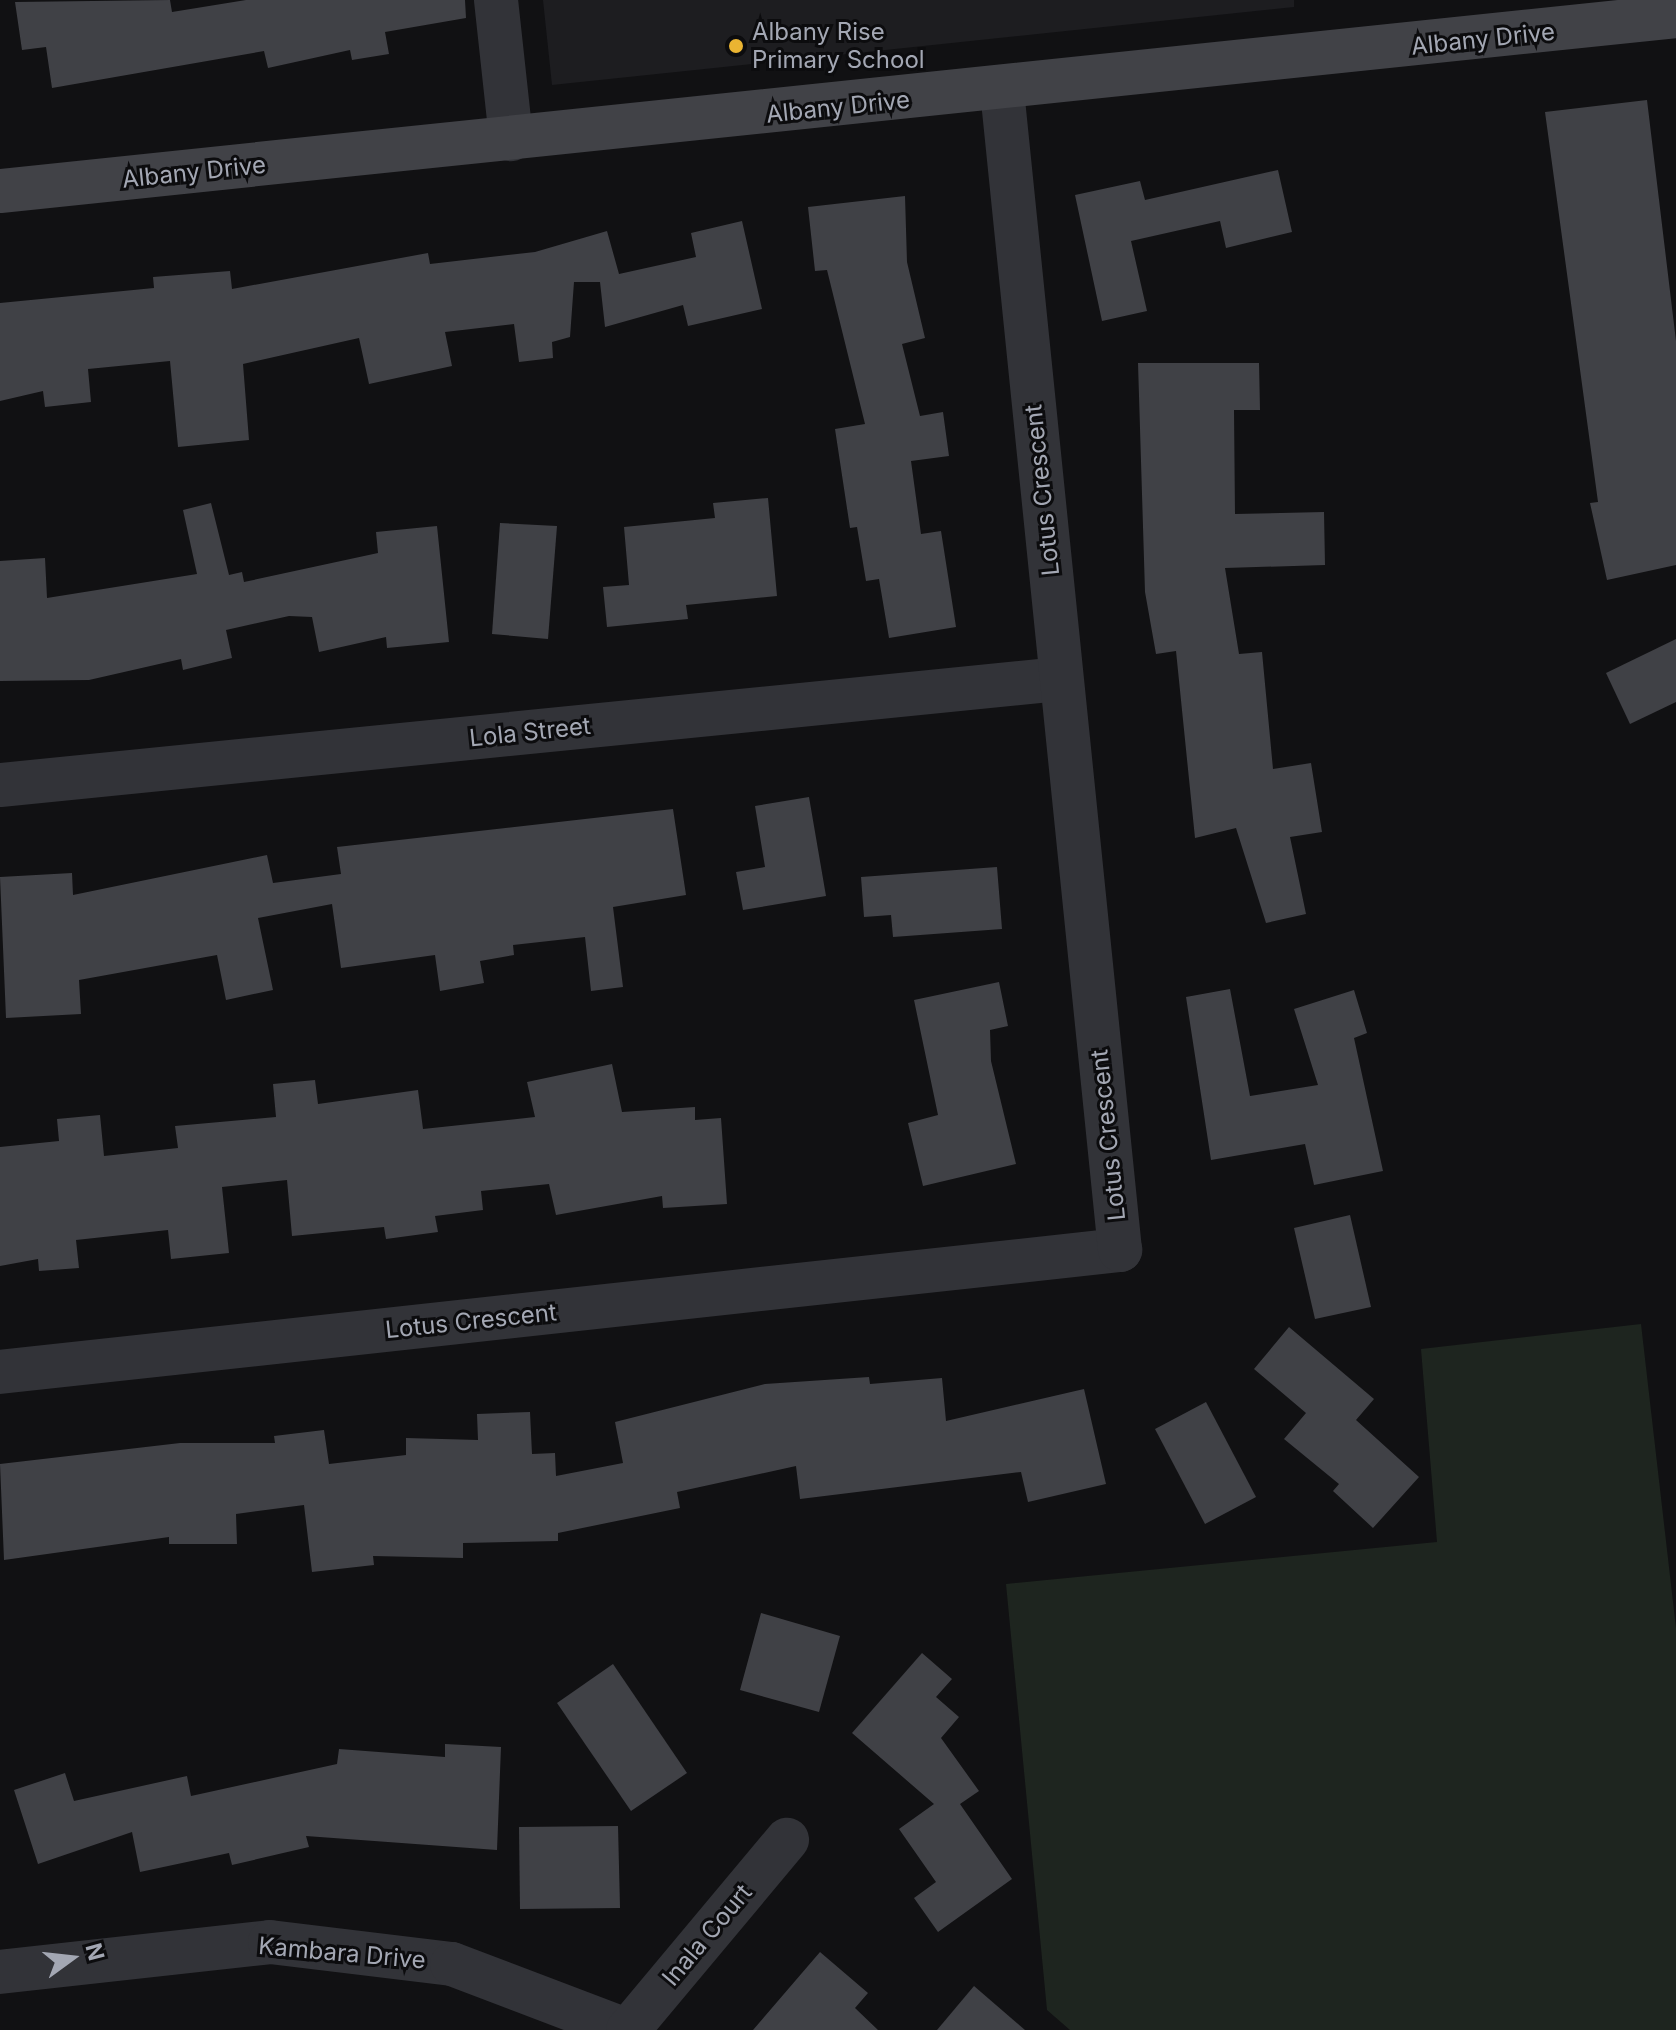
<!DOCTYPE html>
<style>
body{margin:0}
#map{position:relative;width:1676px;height:2030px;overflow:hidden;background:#111113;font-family:Inter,sans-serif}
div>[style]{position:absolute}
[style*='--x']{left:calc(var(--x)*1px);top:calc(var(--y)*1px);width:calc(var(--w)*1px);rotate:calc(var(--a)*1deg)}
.built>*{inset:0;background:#1d1d20}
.green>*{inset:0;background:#1e251f}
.building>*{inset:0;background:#404146}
.street>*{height:44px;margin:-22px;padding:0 22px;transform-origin:22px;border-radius:22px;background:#323338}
.secondary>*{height:44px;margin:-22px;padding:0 22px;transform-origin:22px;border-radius:22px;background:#414247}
.dots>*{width:22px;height:22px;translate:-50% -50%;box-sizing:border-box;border:4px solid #0c0c0e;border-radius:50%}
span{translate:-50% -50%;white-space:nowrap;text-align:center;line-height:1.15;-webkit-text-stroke:6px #0c0c0e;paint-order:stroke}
.poi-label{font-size:24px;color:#a3a7b3}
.left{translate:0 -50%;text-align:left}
.street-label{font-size:24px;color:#a3a7b3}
.north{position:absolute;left:32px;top:1918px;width:80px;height:80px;-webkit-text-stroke:6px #0c0c0e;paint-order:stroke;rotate:75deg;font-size:22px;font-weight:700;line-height:32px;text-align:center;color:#a3a7b3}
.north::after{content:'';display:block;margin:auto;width:28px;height:36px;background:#a3a7b3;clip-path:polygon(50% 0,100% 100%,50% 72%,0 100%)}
</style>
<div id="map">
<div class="built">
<div style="clip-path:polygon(543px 0,1294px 0,1294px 7px,552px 85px)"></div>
</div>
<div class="green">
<div style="clip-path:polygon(1641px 1324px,1676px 1628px,1676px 2030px,1070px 2030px,1047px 2010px,1006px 1584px,1437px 1542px,1421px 1349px)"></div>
</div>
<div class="building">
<div style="clip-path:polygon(170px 0,172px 12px,246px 0,465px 0,466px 18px,385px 32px,389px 54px,352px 60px,350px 50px,268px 68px,264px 51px,52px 88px,46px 47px,22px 50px,15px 2px)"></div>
<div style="clip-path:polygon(1647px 100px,1676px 341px,1676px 565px,1607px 580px,1590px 503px,1598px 502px,1545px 112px)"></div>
<div style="clip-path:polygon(1278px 170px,1292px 232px,1226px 248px,1220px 221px,1131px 241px,1147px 311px,1102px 321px,1075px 195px,1140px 181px,1145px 200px)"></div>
<div style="clip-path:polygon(905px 196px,907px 262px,925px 338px,902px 344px,920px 416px,943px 412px,949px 456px,911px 461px,921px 534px,941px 531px,956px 627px,889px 638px,879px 579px,866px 581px,857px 527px,850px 528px,835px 429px,865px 424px,827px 270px,815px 271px,808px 207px)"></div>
<div style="clip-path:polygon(742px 221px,762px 309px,688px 326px,683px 305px,605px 327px,600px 282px,574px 282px,570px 337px,552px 342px,553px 358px,519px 362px,514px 324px,445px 332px,452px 366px,369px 384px,359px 338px,243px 364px,249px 440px,178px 447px,170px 361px,88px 369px,91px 402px,45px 407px,43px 391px,0 401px,0 303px,154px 288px,153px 277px,230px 271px,232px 289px,428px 253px,430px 264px,535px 252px,607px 231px,619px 274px,696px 257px,691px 233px)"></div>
<div style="clip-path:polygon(1138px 363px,1259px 363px,1260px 410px,1234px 410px,1235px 514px,1324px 512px,1325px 565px,1225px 568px,1239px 654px,1262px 652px,1273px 769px,1311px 763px,1322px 832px,1290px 837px,1306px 914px,1266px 923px,1236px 828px,1195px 838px,1176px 651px,1156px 654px,1145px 592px)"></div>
<div style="clip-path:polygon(768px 498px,777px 596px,686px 605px,688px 619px,607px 627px,603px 587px,629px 585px,624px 527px,715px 518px,713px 503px)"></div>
<div style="clip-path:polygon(211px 503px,229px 575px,242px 572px,244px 582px,378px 553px,376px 532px,437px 526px,449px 642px,387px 648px,386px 637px,319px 652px,312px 617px,289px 616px,226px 630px,232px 658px,183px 670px,181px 659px,89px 680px,0 681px,0 561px,45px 558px,47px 598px,197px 574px,183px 510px)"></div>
<div style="clip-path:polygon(500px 523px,557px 526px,548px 639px,492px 634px)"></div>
<div style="clip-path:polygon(1676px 639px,1676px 702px,1630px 724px,1606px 673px)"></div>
<div style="clip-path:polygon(809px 797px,826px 896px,743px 910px,736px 872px,765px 867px,755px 806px)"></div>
<div style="clip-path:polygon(673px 809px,686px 895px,613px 907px,623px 987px,591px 991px,585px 937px,513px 945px,514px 955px,480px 961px,484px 983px,440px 991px,435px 955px,341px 968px,332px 904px,258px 918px,273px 990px,226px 1000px,217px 955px,79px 980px,81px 1014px,6px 1018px,0 877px,72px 873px,73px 895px,267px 855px,273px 883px,341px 874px,337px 847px)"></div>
<div style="clip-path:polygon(997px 867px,1002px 929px,893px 937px,891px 915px,864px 917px,861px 877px)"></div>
<div style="clip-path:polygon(999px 982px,1008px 1026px,990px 1030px,991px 1061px,1016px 1164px,923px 1186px,908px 1123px,938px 1115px,914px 1000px)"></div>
<div style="clip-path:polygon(1230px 989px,1250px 1096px,1318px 1085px,1294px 1009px,1354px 990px,1367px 1033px,1354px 1038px,1383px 1171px,1314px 1185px,1305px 1144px,1211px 1160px,1186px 997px)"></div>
<div style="clip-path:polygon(612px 1064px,622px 1112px,695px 1107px,695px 1120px,721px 1118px,727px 1204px,663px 1208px,662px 1196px,556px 1215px,549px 1184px,481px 1191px,483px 1210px,435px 1216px,438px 1232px,386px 1239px,384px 1227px,292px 1236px,287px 1180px,222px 1187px,229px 1253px,171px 1259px,168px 1230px,76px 1240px,79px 1268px,39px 1271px,38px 1259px,0 1266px,0 1147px,59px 1141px,57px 1119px,100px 1115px,104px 1156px,178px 1148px,175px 1126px,276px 1117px,273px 1084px,315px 1080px,318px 1104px,418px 1090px,423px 1129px,535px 1117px,527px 1082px)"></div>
<div style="clip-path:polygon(1350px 1215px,1371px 1307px,1315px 1319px,1294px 1228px)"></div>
<div style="clip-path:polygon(1289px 1327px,1374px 1399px,1356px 1420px,1419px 1477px,1373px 1528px,1333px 1491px,1339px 1484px,1284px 1439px,1306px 1413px,1254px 1369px)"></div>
<div style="clip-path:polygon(869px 1377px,870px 1384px,942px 1378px,946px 1421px,1084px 1389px,1106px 1484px,1028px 1502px,1021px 1472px,800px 1499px,796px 1466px,677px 1492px,680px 1508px,558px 1533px,558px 1541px,463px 1543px,463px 1558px,373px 1556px,374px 1565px,312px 1572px,304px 1505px,236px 1514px,237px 1544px,169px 1544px,169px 1537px,4px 1560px,0 1464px,180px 1443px,275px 1443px,274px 1436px,324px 1430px,329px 1464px,406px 1455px,406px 1438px,478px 1440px,477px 1414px,530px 1412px,532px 1454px,555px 1453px,556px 1476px,623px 1463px,615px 1422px,765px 1384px)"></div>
<div style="clip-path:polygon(1206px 1402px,1256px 1497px,1205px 1524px,1155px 1429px)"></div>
<div style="clip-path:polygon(761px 1613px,840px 1636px,819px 1712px,740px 1690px)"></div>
<div style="clip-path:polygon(922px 1653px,952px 1679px,936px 1697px,959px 1717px,941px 1738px,979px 1791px,960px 1804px,1012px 1879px,938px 1932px,914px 1898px,936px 1882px,899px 1829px,934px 1804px,852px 1733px)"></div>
<div style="clip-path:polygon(613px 1664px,687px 1773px,631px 1811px,557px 1703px)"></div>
<div style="clip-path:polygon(445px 1744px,501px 1747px,497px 1850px,306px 1836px,309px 1847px,232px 1865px,229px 1853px,140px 1872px,132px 1832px,38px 1864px,14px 1790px,65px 1773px,74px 1801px,187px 1776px,191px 1796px,337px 1764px,339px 1749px,445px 1757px)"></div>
<div style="clip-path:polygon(618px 1826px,620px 1908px,520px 1909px,519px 1827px)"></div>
<div style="clip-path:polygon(820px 1952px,868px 1993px,855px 2008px,878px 2030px,753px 2030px)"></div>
<div style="clip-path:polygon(974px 1986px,1025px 2030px,937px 2030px)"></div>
</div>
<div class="street">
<div style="--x:496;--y:0;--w:140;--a:83.8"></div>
<div style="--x:0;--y:785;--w:1066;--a:-5.71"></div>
<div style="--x:0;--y:1372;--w:1127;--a:-6.22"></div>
<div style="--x:1120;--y:1250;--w:1166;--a:-95.81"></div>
<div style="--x:0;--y:1972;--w:272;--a:-6.3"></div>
<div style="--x:270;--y:1942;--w:183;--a:6.9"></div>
<div style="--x:452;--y:1964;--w:186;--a:20.8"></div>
<div style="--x:628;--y:2030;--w:248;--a:-50.1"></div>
</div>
<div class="secondary">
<div style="--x:0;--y:191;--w:1685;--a:-5.96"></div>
</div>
<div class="dots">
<div style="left:736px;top:46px;background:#eab432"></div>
</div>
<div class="poi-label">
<span class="left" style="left:752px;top:46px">Albany Rise<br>Primary School</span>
</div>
<div class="street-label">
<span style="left:1483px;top:39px;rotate:-6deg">Albany Drive</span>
<span style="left:838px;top:107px;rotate:-6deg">Albany Drive</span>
<span style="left:194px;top:172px;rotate:-6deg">Albany Drive</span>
<span style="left:1042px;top:490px;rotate:-96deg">Lotus Crescent</span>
<span style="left:530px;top:732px;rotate:-6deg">Lola Street</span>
<span style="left:1108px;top:1135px;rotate:-96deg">Lotus Crescent</span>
<span style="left:471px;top:1321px;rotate:-6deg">Lotus Crescent</span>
<span style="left:707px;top:1935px;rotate:-50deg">Inala Court</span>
<span style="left:342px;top:1953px;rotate:5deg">Kambara Drive</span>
</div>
<div class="north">N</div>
</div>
